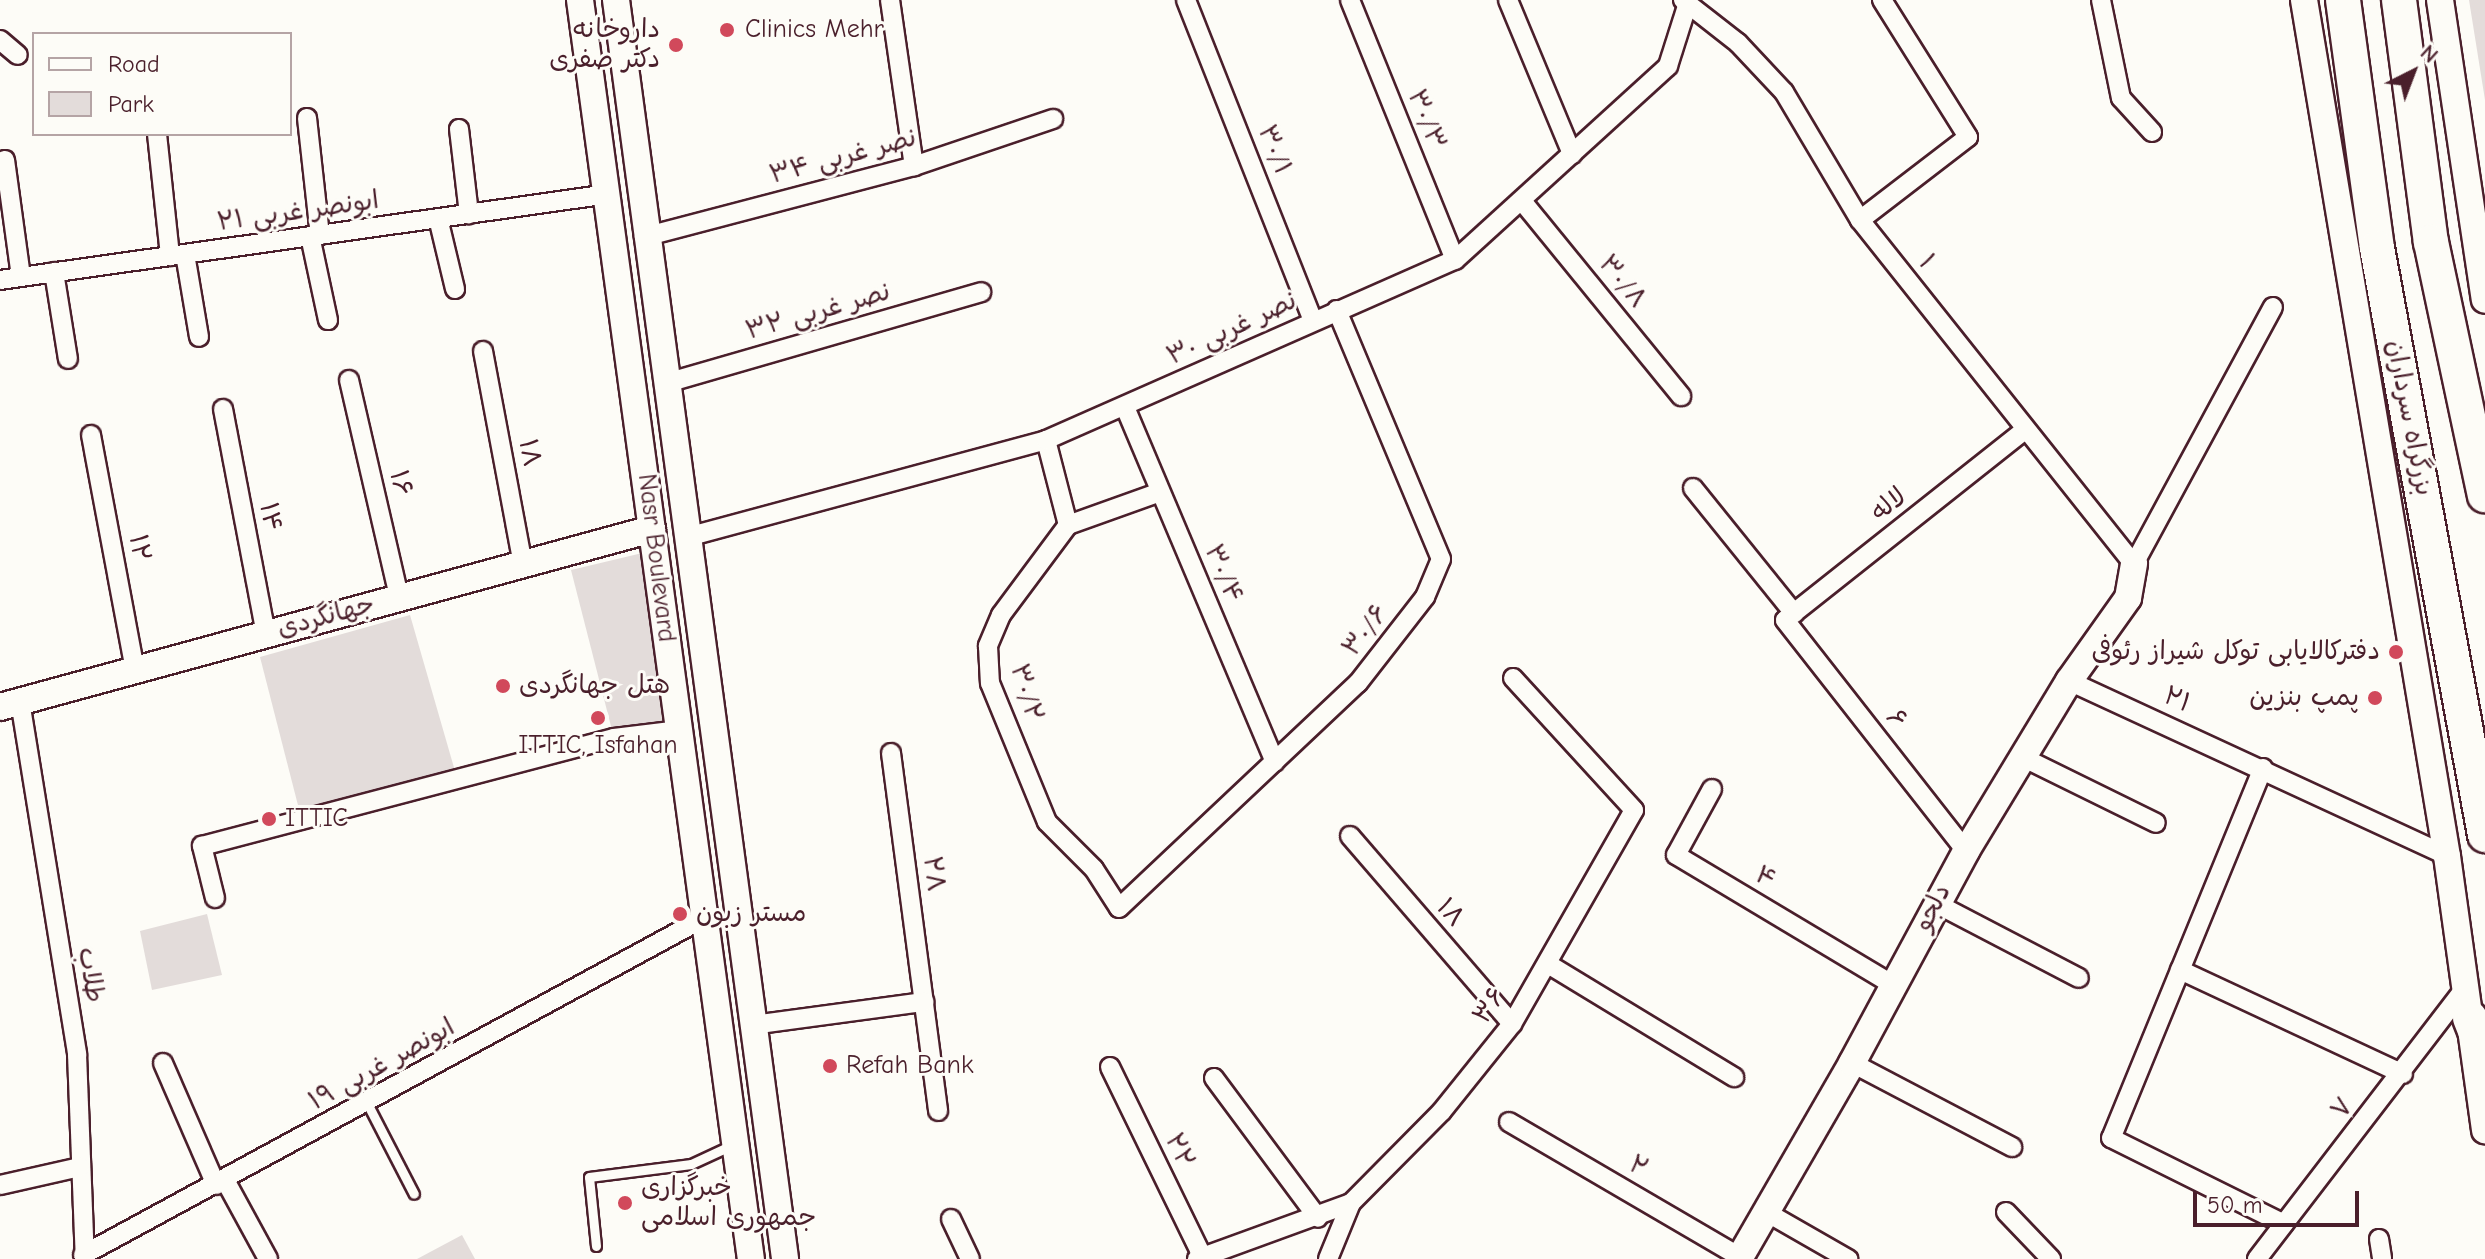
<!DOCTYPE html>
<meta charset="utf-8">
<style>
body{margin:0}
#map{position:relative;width:2485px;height:1259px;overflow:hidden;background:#fdfcf7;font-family:"Comic Neue","Playpen Sans Arabic",sans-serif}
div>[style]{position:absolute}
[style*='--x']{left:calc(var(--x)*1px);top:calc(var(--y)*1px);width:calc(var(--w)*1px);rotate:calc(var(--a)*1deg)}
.green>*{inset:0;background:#e3dcda}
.roads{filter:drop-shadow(2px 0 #4a1f2b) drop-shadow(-2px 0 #4a1f2b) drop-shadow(0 2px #4a1f2b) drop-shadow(0 -2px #4a1f2b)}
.lane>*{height:9px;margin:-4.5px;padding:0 4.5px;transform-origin:4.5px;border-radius:4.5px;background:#fdfcf7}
.street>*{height:18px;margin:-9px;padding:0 9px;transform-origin:9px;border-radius:9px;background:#fdfcf7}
.secondary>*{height:26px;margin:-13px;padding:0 13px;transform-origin:13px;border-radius:13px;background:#fdfcf7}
.highway>*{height:34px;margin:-17px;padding:0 17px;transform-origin:17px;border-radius:17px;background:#fdfcf7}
.dots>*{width:22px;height:22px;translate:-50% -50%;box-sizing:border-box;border:4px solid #fdfcf7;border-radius:50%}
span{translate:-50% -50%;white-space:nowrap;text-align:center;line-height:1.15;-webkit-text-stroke:6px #fdfcf7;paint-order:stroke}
.poi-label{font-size:26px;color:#4a1f2b}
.right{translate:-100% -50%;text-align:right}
.left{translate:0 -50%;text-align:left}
.street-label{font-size:26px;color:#4a1f2b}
.legend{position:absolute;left:32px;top:32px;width:260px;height:104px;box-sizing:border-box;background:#fdfcf7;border:2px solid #b5a4a5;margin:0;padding:10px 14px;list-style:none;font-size:24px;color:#4a1f2b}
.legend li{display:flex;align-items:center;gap:16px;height:40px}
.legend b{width:40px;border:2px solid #b5a4a5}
.north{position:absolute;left:2373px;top:32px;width:80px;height:80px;-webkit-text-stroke:6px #fdfcf7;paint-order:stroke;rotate:42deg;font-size:22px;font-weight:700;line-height:32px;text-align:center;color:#4a1f2b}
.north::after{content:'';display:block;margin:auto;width:28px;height:36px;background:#4a1f2b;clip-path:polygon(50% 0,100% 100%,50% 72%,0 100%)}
.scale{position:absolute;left:2193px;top:1191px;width:166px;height:36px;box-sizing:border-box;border:4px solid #4a1f2b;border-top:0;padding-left:10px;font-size:24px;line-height:28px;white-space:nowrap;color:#4a1f2b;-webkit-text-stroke:6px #fdfcf7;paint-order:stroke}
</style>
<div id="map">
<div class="green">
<div style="clip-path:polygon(2469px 0,2485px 0,2485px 100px)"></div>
<div style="clip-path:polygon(655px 550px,678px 730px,614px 738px,571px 570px)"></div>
<div style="clip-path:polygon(410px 615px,457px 778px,301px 817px,260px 657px)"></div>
<div style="clip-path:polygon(207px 914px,222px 975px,152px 990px,140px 931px)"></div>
<div style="clip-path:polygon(462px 1235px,475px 1259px,417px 1259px)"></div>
</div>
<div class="roads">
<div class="lane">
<div style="--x:367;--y:1103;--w:102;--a:62.7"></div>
<div style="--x:596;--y:1246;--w:69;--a:-95.8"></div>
<div style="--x:589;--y:1177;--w:103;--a:-7.3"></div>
<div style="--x:691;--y:1164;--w:45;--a:-24.9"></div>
</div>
<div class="street">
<div style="--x:890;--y:0;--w:168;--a:81.8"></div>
<div style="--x:1186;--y:0;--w:344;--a:68.4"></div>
<div style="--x:1350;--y:0;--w:280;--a:68"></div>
<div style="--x:1508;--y:0;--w:167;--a:67.4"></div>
<div style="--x:1683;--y:0;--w:70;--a:38"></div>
<div style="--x:1738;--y:43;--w:67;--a:46.8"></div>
<div style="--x:1784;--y:92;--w:149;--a:59.3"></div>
<div style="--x:1860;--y:220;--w:440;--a:51.5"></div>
<div style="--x:2134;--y:564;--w:292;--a:-61.6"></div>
<div style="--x:2101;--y:0;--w:100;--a:78.5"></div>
<div style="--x:2121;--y:98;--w:46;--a:47.6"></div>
<div style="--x:0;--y:40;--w:23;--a:40"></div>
<div style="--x:307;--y:118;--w:118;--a:83.7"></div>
<div style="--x:459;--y:129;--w:86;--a:83.3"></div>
<div style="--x:157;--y:134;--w:123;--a:83.9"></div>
<div style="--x:5;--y:160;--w:118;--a:82.2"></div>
<div style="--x:1522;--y:201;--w:252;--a:50.8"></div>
<div style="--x:438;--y:218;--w:73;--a:76.5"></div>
<div style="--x:1860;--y:220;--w:136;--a:-37.5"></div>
<div style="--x:1968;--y:137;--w:162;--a:-122.1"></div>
<div style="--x:310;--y:236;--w:86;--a:77.9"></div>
<div style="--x:644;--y:237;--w:279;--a:-14.7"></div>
<div style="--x:914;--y:166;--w:147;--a:-18.7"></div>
<div style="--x:185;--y:254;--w:84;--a:80.4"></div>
<div style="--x:54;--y:272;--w:88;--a:80.9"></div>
<div style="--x:0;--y:280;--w:608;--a:-8.04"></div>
<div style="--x:483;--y:351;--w:217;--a:79.4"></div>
<div style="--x:349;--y:380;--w:223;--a:77"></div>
<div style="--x:670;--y:382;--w:324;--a:-16.1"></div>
<div style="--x:1125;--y:407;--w:385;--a:67.1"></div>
<div style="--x:223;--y:409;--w:229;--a:79.2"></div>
<div style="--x:91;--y:435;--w:239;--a:79.4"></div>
<div style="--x:1046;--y:440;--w:88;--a:75.5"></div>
<div style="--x:1068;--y:525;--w:112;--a:126.7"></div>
<div style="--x:1001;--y:615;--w:34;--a:113"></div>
<div style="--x:988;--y:646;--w:37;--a:87"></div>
<div style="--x:990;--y:683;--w:150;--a:67.7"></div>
<div style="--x:1047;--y:822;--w:66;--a:45"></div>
<div style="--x:1094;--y:869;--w:46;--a:57.3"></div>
<div style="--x:1119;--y:908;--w:328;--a:-43.3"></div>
<div style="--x:1358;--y:683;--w:109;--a:-52.1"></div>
<div style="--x:1425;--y:597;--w:41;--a:-67.2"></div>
<div style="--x:1441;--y:559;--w:270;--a:-112.7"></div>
<div style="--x:1693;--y:488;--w:161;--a:51.1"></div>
<div style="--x:1068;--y:525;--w:98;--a:-19.7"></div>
<div style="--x:691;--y:536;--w:368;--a:-15.1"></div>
<div style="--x:1046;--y:440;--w:447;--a:-23.8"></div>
<div style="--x:1455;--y:260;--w:288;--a:-42.3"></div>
<div style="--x:1668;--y:66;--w:63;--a:-72.4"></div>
<div style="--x:2069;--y:681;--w:417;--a:24.8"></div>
<div style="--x:20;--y:701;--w:358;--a:80.8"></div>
<div style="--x:77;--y:1054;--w:205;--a:87.8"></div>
<div style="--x:891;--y:753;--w:361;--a:82.5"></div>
<div style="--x:2022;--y:757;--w:149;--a:26.2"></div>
<div style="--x:2263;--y:768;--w:400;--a:112.3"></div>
<div style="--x:2111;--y:1138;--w:193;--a:26.4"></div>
<div style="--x:1712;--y:789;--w:75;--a:118.6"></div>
<div style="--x:1676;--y:855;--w:253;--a:30.9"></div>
<div style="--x:1350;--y:836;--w:248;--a:49.2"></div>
<div style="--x:1966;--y:851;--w:293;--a:-128.1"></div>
<div style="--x:1785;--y:620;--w:306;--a:-38.4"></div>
<div style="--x:215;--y:898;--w:54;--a:-104"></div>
<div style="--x:202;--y:846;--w:426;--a:-14.7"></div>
<div style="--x:614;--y:738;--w:64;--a:-7.1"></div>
<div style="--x:1935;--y:903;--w:162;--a:27.5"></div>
<div style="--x:1548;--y:964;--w:218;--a:31.3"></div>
<div style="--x:2180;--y:970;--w:246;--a:25"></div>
<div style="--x:753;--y:1025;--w:173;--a:-7.7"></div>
<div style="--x:163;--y:1063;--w:133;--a:66.5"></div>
<div style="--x:1852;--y:1063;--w:181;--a:27.7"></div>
<div style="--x:1110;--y:1067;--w:210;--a:64"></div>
<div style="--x:1214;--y:1078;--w:174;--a:53.4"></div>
<div style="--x:1509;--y:1122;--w:268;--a:30.3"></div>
<div style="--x:225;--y:1180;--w:90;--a:61.4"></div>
<div style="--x:0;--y:1185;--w:82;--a:-12.7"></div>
<div style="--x:1766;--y:1212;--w:95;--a:29.8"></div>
<div style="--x:2006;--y:1212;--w:65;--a:46.2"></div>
<div style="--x:951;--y:1219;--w:44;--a:64.6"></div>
<div style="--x:2379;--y:1239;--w:20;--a:81"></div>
<div style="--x:83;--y:1255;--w:707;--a:-28.49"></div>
<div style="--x:1197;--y:1259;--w:164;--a:-20"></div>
<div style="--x:1351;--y:1203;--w:129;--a:-45.3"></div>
<div style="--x:1442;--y:1111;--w:112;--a:-51.2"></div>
<div style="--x:1512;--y:1024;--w:246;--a:-60.3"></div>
<div style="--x:1634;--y:810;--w:179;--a:-132.5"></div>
<div style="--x:1328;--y:1259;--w:61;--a:-67.7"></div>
<div style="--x:2257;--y:1259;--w:342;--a:-52.5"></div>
</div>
<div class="secondary">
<div style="--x:580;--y:0;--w:1271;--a:82.27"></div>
<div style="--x:616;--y:0;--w:1270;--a:82.35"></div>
<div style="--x:2304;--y:0;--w:868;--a:80.52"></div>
<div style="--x:2447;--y:856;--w:277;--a:82.1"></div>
<div style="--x:2440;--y:0;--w:303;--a:81.5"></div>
<div style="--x:0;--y:707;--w:676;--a:-15.27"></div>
<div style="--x:1739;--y:1259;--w:226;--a:-60"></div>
<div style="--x:1852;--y:1063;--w:241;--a:-61.7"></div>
<div style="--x:1966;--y:851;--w:199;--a:-58.8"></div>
<div style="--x:2069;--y:681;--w:102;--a:-54.6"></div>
<div style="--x:2128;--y:598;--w:35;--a:-80"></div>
</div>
<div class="highway">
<div style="--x:2343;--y:0;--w:250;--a:82.2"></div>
<div style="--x:2377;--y:248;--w:597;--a:79.57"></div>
<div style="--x:2399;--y:0;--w:244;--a:82.5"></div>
<div style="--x:2431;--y:242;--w:259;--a:78"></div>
<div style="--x:2470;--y:1018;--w:41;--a:68.5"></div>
</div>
</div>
<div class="dots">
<div style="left:727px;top:30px;background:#d1495b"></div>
<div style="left:676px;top:45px;background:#d1495b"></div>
<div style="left:2396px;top:652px;background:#d1495b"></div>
<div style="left:503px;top:686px;background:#d1495b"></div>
<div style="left:2375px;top:698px;background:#d1495b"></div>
<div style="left:598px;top:718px;background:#d1495b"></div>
<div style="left:269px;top:819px;background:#d1495b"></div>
<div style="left:680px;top:914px;background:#d1495b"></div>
<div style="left:830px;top:1066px;background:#d1495b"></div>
<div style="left:625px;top:1203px;background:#d1495b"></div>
</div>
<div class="poi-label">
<span class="right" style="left:660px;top:45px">داروخانه<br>دکتر صفری</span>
<span class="left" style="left:745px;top:30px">Clinics Mehr</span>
<span class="right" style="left:2380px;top:652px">دفترکالایابی توکل شیراز رئوفی</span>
<span class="left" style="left:519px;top:686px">هتل جهانگردی</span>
<span class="right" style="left:2359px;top:698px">پمپ بنزین</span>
<span style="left:598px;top:746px">ITTIC, Isfahan</span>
<span class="left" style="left:285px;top:819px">ITTIC</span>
<span class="left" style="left:696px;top:914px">مستر زبون</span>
<span class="left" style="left:846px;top:1066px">Refah Bank</span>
<span class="left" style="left:641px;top:1203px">خبرگزاری<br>جمهوری اسلامی</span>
</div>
<div class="street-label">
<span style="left:1426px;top:120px;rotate:68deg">۳۰/۳</span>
<span style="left:1274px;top:150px;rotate:68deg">۳۰/۱</span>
<span style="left:843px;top:157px;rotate:-15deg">نصر غربی ۳۴</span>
<span style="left:298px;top:212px;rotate:-8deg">ابونصر غربی ۲۱</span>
<span style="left:1926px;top:262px;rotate:52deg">۱</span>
<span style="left:1622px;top:282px;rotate:51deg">۳۰/۸</span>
<span style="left:818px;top:312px;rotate:-16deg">نصر غربی ۳۲</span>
<span style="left:1232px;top:329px;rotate:-25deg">نصر غربی ۳۰</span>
<span style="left:2409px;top:418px;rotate:79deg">بزرگراه سرداران</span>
<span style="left:529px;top:453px;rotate:79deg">۱۸</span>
<span style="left:400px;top:483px;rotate:77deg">۱۶</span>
<span style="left:1889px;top:505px;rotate:-38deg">لاله</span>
<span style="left:270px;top:517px;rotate:79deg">۱۴</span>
<span style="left:139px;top:548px;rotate:80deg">۱۲</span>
<span style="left:656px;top:558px;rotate:83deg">Nasr Boulevard</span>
<span style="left:1223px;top:574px;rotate:67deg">۳۰/۴</span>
<span style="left:326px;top:617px;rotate:-15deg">جهانگردی</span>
<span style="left:1366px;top:631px;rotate:-52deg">۳۰/۶</span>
<span style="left:1026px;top:693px;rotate:73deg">۳۰/۲</span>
<span style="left:2177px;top:700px;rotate:24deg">۲۱</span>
<span style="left:1896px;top:719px;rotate:52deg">۶</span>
<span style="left:933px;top:874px;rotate:83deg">۲۸</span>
<span style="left:1765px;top:878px;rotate:31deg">۴</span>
<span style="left:1933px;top:908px;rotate:-62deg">دلجو</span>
<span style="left:1450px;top:913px;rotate:49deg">۱۸</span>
<span style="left:90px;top:975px;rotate:81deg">طلاب</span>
<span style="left:1490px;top:1006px;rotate:-55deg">۳۶</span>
<span style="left:382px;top:1065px;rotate:-29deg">ابونصر غربی ۱۹</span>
<span style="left:2343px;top:1109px;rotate:-52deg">۷</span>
<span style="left:1179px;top:1151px;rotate:64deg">۲۲</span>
<span style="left:1638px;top:1167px;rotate:30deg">۲</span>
</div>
<ul class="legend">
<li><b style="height:10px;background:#fdfcf7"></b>Road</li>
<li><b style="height:22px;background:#e3dcda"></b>Park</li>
</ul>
<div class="north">N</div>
<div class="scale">50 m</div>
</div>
